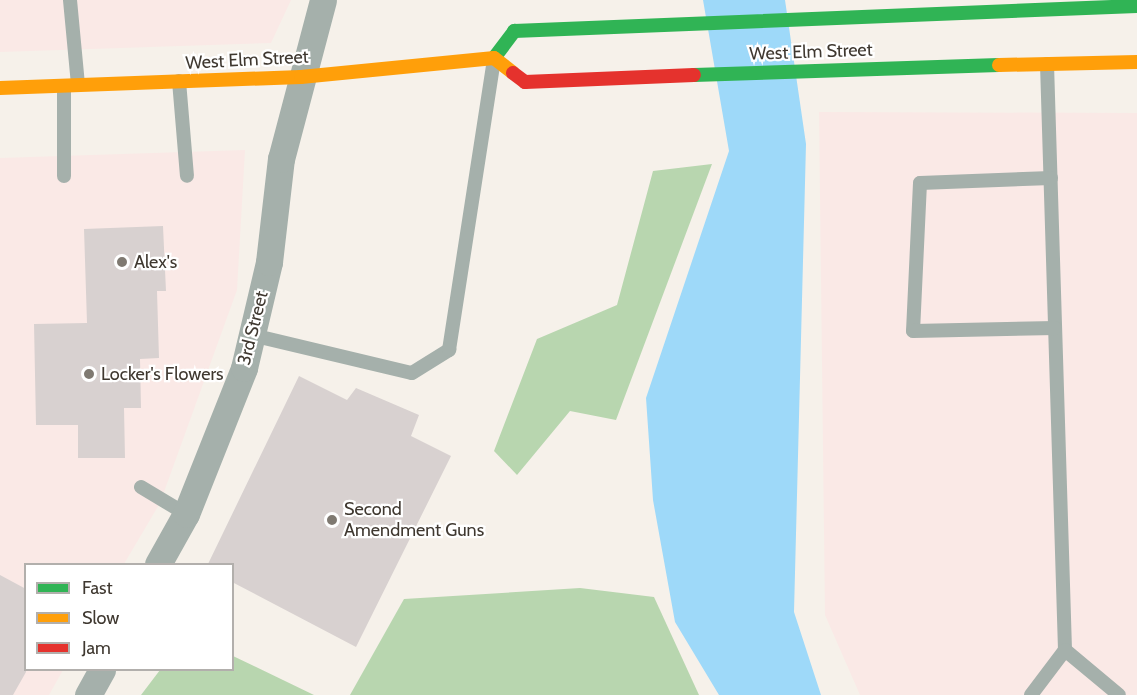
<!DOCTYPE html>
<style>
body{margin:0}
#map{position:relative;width:1137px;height:695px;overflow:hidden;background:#f6f1ea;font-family:Cabin,sans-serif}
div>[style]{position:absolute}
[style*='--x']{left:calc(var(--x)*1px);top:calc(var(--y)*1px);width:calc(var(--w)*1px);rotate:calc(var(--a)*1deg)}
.commercial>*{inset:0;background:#fae9e6}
.forest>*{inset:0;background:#b8d6af}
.water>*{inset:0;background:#9ed9f9}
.building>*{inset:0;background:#d8d1d0}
.lane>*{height:14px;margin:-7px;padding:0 7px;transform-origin:7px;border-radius:7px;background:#a5b0ab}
.street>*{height:27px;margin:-13.5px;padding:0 13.5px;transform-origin:13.5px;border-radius:13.5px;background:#a5b0ab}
.fast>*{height:14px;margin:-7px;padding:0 7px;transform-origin:7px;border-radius:7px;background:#30b455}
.slow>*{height:14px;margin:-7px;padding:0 7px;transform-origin:7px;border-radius:7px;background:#ff9f0a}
.jam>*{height:14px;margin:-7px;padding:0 7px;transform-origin:7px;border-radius:7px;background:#e5322d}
.dots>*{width:16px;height:16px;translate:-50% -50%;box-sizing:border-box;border:3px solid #fff;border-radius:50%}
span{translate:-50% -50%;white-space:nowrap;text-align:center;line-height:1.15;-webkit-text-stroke:4.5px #fff;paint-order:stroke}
.street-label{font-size:18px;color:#3f3830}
.poi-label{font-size:18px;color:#3f3830}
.left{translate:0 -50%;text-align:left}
.legend{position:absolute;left:24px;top:563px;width:210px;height:108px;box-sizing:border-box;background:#fff;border:2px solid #b2afac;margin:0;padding:8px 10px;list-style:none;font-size:18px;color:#3f3830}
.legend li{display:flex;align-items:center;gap:12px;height:30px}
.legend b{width:30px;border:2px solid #b2afac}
</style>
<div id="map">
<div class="commercial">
<div style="clip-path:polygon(0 0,291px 0,271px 43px,0 52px)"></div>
<div style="clip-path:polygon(819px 112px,1137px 113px,1137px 695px,860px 695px,825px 615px)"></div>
<div style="clip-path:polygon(245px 150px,237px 290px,160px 503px,124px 564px,26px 564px,26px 670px,63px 670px,49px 695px,0 695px,0 158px)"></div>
</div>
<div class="forest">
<div style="clip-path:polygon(712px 164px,616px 420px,570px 411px,517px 475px,494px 451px,537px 339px,617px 305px,653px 171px)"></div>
<div style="clip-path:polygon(580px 588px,654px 597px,699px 695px,350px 695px,404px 599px)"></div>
<div style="clip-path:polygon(233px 656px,314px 695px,141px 695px,160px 670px,232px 670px)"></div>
</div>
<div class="water">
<div style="clip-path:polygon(703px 0,785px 0,806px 144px,794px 612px,821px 695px,719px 695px,675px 622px,653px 500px,646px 398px,729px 151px)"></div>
</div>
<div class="building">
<div style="clip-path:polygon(163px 226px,166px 291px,157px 291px,159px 358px,140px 359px,141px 408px,124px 408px,125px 458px,78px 458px,78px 425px,36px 425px,34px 324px,87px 323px,84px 229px)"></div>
<div style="clip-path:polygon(299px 376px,347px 400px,356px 388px,419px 415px,411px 436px,451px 456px,356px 647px,232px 582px,232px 564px,208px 564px)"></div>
<div style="clip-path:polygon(0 575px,26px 589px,26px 672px,13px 695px,0 695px)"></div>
</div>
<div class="lane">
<div style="--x:70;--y:0;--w:85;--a:84.6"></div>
<div style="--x:1047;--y:64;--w:586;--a:88.24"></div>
<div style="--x:1065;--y:650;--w:70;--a:39.8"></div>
<div style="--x:179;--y:81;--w:95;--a:85.2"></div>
<div style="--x:64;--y:176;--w:90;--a:-90"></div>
<div style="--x:1051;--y:178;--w:131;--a:177.8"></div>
<div style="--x:920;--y:183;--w:148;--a:92.7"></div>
<div style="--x:913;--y:331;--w:142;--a:-1.2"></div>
<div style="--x:252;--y:335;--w:164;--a:13.4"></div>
<div style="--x:412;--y:373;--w:44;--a:-31.9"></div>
<div style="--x:449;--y:350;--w:293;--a:-81.2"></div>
<div style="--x:141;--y:487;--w:52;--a:31"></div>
<div style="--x:1031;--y:695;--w:56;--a:-52.9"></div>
</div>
<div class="street">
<div style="--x:158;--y:564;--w:57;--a:-60.8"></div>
<div style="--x:186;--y:514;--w:157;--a:-68.3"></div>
<div style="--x:244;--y:368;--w:109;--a:-76.7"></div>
<div style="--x:269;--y:262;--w:104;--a:-83.4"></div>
<div style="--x:281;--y:159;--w:164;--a:-75.2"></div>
<div style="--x:88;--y:695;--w:29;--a:-61"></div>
</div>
<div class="fast">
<div style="--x:494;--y:58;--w:34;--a:-53"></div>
<div style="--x:514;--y:31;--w:624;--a:-2.3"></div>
<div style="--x:694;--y:75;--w:305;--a:-1.9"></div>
</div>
<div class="slow">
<div style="--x:999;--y:65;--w:138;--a:-1.2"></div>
<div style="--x:0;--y:88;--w:301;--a:-2.1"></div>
<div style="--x:301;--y:77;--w:194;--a:-5.6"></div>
<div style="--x:494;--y:58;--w:24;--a:38"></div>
</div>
<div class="jam">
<div style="--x:513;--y:73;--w:15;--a:37"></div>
<div style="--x:525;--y:82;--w:169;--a:-2.4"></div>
</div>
<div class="dots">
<div style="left:122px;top:262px;background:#7f7971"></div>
<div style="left:89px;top:374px;background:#7f7971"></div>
<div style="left:332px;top:520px;background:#7f7971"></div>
</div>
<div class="street-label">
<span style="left:811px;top:52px;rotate:-2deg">West Elm Street</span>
<span style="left:247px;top:60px;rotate:-3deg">West Elm Street</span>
<span style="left:253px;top:328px;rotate:-76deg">3rd Street</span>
</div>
<div class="poi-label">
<span class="left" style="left:134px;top:262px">Alex's</span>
<span class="left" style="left:101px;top:374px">Locker's Flowers</span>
<span class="left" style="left:344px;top:520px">Second<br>Amendment Guns</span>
</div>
<ul class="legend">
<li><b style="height:8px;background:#30b455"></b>Fast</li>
<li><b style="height:8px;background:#ff9f0a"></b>Slow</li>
<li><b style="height:8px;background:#e5322d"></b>Jam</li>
</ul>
</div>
